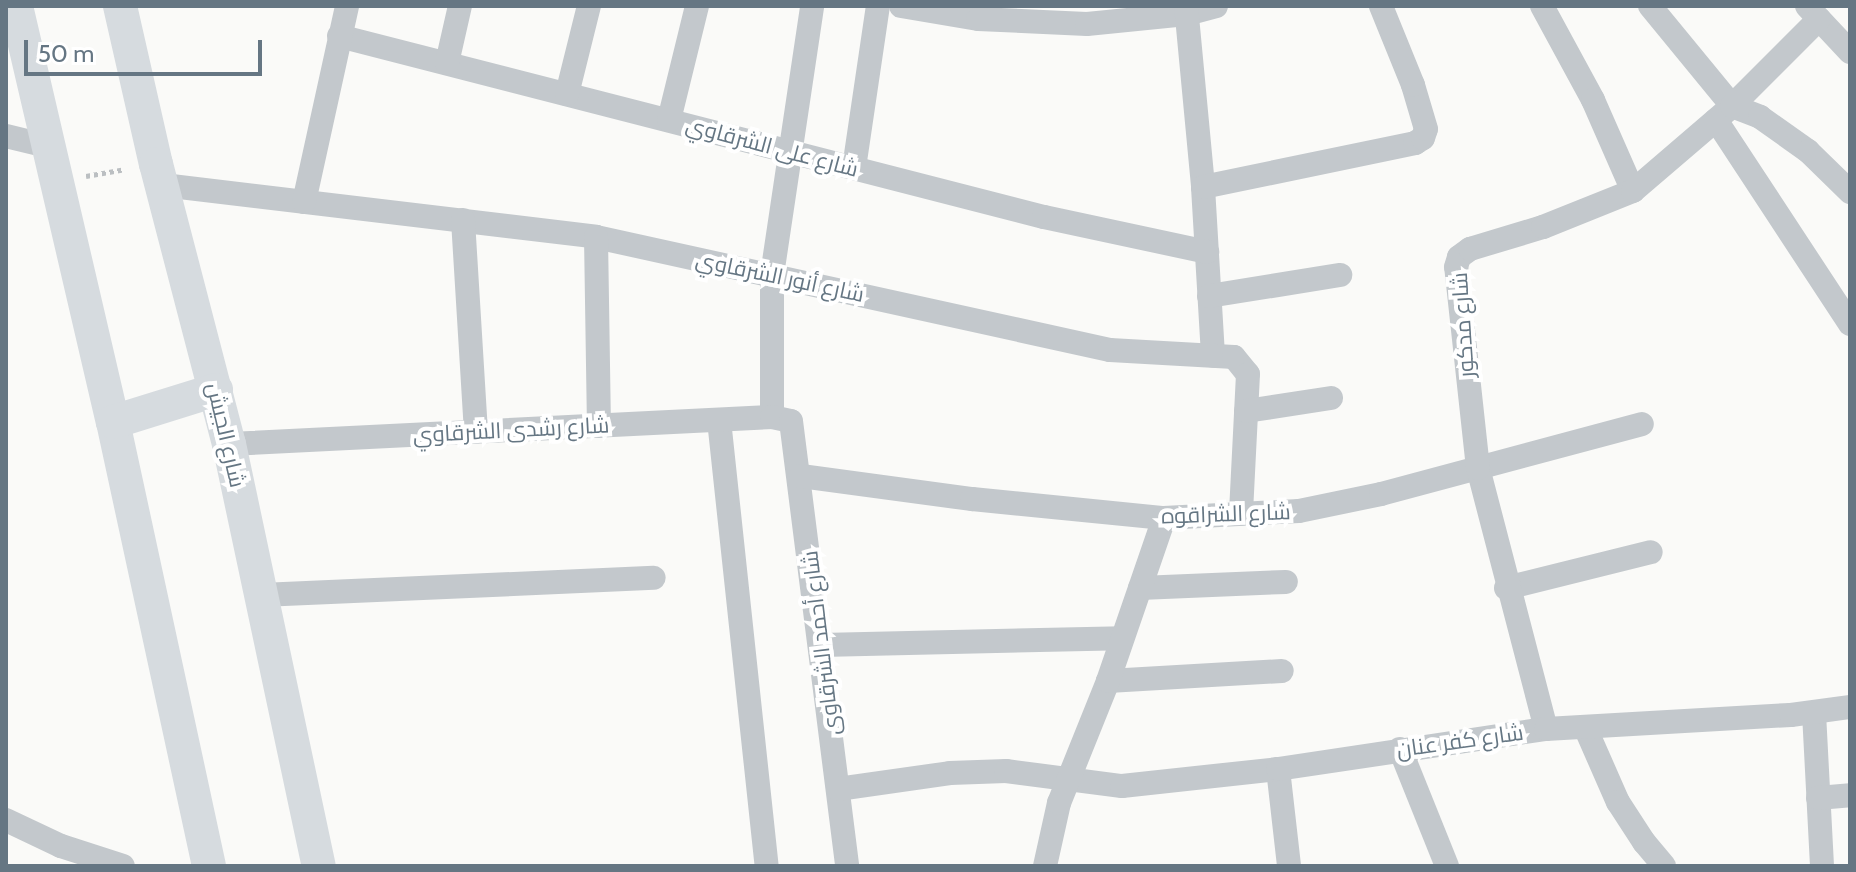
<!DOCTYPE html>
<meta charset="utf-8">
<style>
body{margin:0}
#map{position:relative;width:1856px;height:872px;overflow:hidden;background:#fafaf8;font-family:Cabin,Cairo,sans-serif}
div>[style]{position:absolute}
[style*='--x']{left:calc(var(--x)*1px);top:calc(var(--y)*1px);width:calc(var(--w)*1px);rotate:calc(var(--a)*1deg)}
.path>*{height:5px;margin-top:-2.5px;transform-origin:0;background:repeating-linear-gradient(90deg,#bbbfc2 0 4px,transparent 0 8px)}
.street>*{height:24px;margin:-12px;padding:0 12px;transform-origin:12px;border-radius:12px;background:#c3c8cc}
.secondary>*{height:34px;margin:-17px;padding:0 17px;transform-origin:17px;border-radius:17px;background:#d6dbdf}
span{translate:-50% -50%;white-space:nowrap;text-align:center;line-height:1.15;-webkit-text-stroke:8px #fff;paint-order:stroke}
.street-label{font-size:22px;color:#657683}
.frame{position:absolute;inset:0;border:8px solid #657683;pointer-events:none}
.scale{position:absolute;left:24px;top:40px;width:238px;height:36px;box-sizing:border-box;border:4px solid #657683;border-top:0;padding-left:10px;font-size:24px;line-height:28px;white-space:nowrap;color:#657683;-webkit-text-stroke:6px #fff;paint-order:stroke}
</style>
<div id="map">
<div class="path">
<div style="--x:86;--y:176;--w:39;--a:-10"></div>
</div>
<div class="street">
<div style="--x:901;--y:6;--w:78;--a:9.6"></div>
<div style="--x:978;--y:19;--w:109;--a:2.6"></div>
<div style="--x:1087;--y:24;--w:100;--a:-5.7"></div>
<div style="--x:1187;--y:14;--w:30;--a:-15"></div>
<div style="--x:1186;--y:6;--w:182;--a:84.6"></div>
<div style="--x:1203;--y:187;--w:169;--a:86.6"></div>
<div style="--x:1542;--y:6;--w:107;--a:61.5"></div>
<div style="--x:1593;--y:100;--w:99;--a:66.3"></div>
<div style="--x:1650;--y:6;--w:129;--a:50.6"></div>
<div style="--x:1732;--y:106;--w:30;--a:21"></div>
<div style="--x:1760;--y:117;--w:59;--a:35.3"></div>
<div style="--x:1808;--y:151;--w:59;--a:44.3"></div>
<div style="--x:1807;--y:6;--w:63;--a:46.9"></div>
<div style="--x:339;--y:36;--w:728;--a:14.4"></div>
<div style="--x:1044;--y:217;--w:167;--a:12.1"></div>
<div style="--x:447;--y:63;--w:58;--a:-77.2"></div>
<div style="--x:567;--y:94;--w:91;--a:-76"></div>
<div style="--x:669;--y:120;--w:117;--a:-76.2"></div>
<div style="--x:1716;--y:120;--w:244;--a:56.7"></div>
<div style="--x:6;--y:136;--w:46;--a:13.7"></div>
<div style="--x:854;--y:168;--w:164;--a:-81.6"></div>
<div style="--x:163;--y:185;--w:436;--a:6.8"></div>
<div style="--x:596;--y:237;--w:526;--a:12.4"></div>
<div style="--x:1110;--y:350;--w:124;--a:3.2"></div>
<div style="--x:1234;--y:357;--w:22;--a:51"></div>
<div style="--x:1248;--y:374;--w:140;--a:92.9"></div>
<div style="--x:1203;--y:187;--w:217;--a:-11.7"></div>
<div style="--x:1415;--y:143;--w:9;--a:-32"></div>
<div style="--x:1423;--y:138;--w:9;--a:-72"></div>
<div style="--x:1426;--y:129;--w:46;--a:-106.5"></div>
<div style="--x:1413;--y:85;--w:85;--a:-112.1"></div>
<div style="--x:304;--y:202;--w:201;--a:-77.6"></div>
<div style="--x:463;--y:220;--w:212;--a:86.5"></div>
<div style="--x:596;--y:237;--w:189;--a:89.1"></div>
<div style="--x:1209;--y:296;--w:133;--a:-9.1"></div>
<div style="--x:1246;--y:411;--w:86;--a:-8.7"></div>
<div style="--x:772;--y:417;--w:142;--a:-90"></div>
<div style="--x:772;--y:275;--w:272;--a:-81.5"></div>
<div style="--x:719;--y:420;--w:449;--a:83.9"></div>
<div style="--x:229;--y:444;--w:544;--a:-2.85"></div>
<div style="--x:772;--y:417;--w:19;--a:12"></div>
<div style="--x:791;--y:421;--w:449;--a:82.8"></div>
<div style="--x:801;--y:476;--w:173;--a:7.7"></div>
<div style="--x:972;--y:499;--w:193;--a:5.7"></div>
<div style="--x:1164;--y:518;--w:135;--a:-3"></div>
<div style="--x:1299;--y:511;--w:84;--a:-11.7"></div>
<div style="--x:1381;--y:494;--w:270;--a:-15"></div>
<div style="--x:1140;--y:588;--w:146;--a:-2.4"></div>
<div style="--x:1506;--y:588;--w:149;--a:-13.9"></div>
<div style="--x:261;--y:595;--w:393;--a:-2.5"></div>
<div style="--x:821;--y:645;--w:301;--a:-1.3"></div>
<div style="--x:1108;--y:681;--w:174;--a:-3.3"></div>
<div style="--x:1814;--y:713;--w:153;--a:87"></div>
<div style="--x:1585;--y:727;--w:82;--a:66.3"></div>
<div style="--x:1618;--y:802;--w:48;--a:57"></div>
<div style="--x:1644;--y:842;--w:31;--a:50"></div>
<div style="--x:1546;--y:729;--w:270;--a:-104.6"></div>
<div style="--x:1478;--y:468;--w:202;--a:-96.2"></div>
<div style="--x:1456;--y:267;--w:10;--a:-73"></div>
<div style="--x:1459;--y:257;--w:14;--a:-36"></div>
<div style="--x:1470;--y:249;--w:76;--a:-16.8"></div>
<div style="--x:1543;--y:227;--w:97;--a:-21.8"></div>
<div style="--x:1633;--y:191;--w:130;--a:-40.6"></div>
<div style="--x:1732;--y:106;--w:123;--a:-45"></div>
<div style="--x:1400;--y:749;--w:126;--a:68.1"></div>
<div style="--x:1278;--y:769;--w:98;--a:83.5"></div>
<div style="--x:838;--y:789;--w:113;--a:-8.1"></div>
<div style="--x:950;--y:773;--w:56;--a:-2"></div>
<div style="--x:1006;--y:771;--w:117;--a:7.4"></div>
<div style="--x:1122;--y:786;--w:157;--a:-6.2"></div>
<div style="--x:1278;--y:769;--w:271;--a:-8.5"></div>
<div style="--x:1546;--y:729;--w:245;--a:-3.3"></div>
<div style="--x:1791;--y:715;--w:60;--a:-7.7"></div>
<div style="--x:1818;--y:798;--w:32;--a:-5"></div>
<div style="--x:6;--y:820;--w:61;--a:25.3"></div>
<div style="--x:61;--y:846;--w:65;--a:17.9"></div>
<div style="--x:1045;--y:866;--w:65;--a:-77.5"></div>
<div style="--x:1059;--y:803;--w:131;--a:-68.1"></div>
<div style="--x:1108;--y:681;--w:172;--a:-71"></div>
</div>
<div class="secondary">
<div style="--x:16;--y:6;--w:427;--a:76.9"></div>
<div style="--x:113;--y:422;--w:454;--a:77.8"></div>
<div style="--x:120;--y:6;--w:162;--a:77.2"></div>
<div style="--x:156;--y:164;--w:289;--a:75.4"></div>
<div style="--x:229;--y:444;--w:431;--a:78"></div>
<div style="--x:113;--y:422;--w:108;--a:-17.3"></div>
</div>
<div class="street-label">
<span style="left:772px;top:147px;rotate:15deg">شارع على الشرقاوي</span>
<span style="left:780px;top:277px;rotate:12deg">شارع أنور الشرقاوي</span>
<span style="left:1463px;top:325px;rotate:-94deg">شارع مدكور</span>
<span style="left:511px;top:430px;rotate:-3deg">شارع رشدى الشرقاوي</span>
<span style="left:226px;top:435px;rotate:77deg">شارع الجيش</span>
<span style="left:1226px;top:514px;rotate:-2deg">شارع الشراقوه</span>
<span style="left:821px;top:643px;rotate:-97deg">شارع أحمد الشرقاوى</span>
<span style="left:1460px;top:741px;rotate:-8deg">شارع كفر عنان</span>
</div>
<div class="frame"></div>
<div class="scale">50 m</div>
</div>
